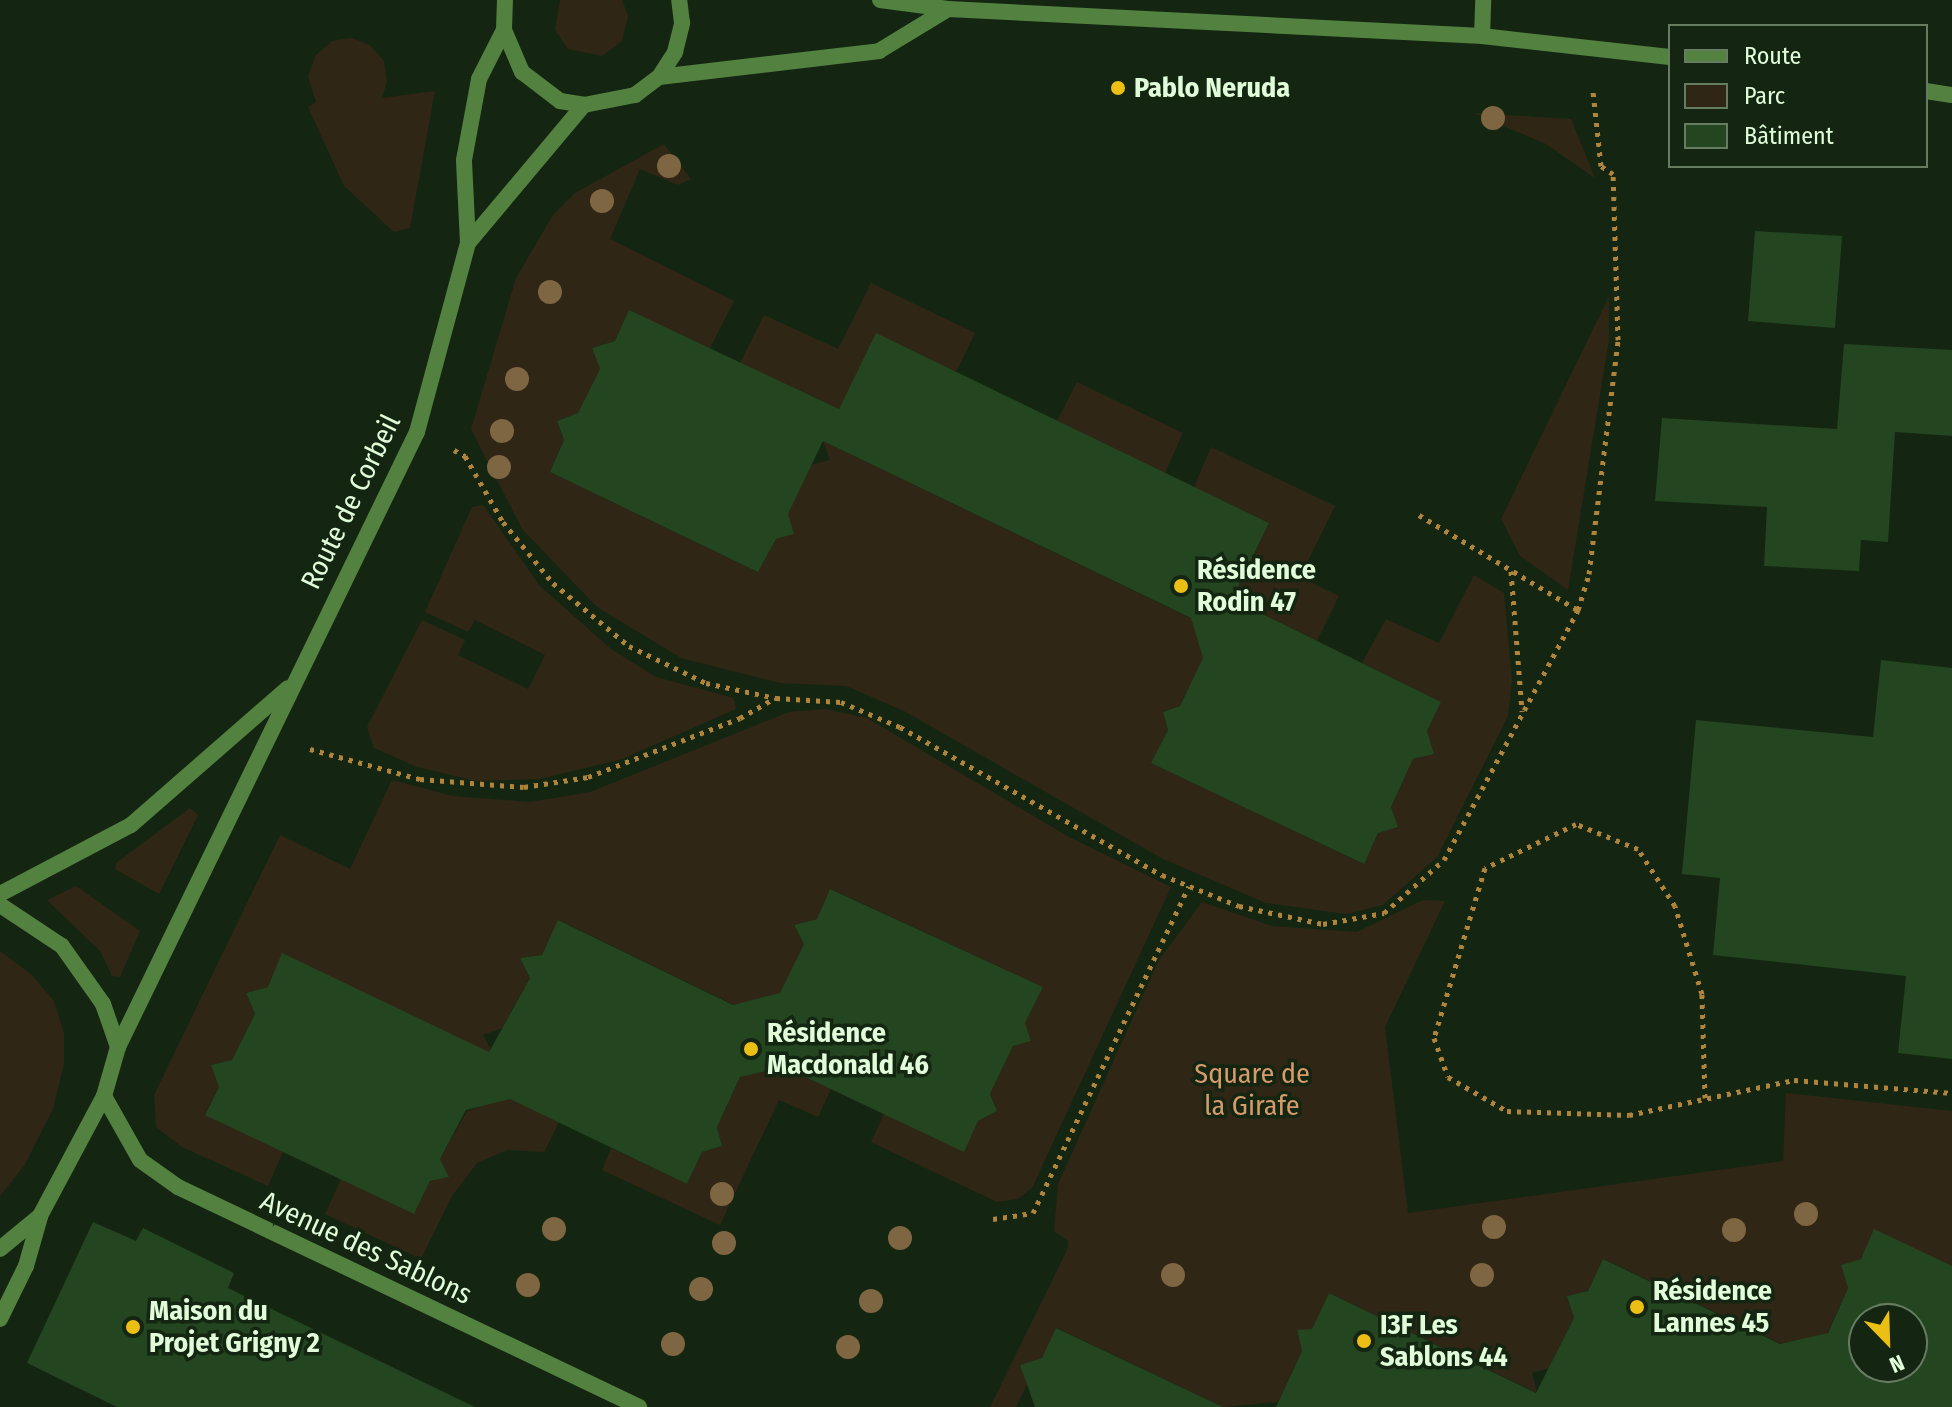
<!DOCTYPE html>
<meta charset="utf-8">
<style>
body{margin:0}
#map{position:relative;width:1952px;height:1407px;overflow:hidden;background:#142611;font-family:"Fira Sans Condensed",sans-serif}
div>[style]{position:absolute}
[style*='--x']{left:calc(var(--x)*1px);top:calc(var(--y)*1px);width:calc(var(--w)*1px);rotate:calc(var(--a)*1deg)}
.green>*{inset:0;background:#302615}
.building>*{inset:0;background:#23451f}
.path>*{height:5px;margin-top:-2.5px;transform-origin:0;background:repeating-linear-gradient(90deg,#b0843a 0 4px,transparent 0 10px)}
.street>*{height:16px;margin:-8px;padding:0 8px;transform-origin:8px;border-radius:8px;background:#528140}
.trees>*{width:24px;height:24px;margin:-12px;border-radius:50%;background:#7f6642}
.dots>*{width:22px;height:22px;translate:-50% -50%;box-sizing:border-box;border:4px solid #142611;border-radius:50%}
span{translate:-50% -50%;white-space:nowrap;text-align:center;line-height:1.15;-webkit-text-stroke:7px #142611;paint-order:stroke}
.poi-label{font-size:28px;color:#e0fcd9;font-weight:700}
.left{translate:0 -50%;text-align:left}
.street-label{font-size:28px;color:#e0fcd9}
.park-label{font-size:28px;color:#d79a6a}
.legend{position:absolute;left:1668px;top:24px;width:260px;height:144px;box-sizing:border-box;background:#142611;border:2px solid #667c61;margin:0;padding:10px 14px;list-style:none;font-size:24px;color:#e0fcd9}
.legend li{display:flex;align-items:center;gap:16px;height:40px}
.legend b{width:40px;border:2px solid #667c61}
.north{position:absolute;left:1848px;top:1303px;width:80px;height:80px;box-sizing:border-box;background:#142611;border:2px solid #667c61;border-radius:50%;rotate:157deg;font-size:22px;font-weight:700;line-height:32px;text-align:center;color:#e0fcd9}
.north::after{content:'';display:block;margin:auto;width:28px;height:36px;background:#ecbf15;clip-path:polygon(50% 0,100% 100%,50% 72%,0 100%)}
</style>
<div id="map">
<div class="green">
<div style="clip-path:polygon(560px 0,622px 0,628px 16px,622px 41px,602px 56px,568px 49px,555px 30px)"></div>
<div style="clip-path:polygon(351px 38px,370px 45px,384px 61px,387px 82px,382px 98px,435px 91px,410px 228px,394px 232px,344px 186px,308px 107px,316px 102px,308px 77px,315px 56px,332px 41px)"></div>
<div style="clip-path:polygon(1474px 113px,1571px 119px,1595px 178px,1546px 144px)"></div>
<div style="clip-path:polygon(664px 144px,691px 179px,678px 185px,640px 169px,610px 239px,734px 301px,710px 348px,629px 311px,615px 341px,592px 348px,600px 369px,578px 413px,557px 421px,564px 440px,550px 472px,758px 572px,776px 539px,793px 534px,787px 514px,811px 465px,830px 460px,823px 441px,1217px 631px,1180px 706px,1163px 712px,1168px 730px,1152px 763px,1363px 864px,1378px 833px,1397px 827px,1391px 807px,1413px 759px,1433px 754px,1427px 731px,1441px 702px,1362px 663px,1386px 619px,1439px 643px,1474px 575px,1504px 593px,1512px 681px,1508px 716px,1437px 857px,1383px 905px,1346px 914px,1266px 903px,1163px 859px,904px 711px,846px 686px,780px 683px,681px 658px,597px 607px,522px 529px,471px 429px,516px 278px,553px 215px,575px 193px)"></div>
<div style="clip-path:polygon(871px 283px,975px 333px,956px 372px,876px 334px,839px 409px,740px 363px,764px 315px,838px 349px)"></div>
<div style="clip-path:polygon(1609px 296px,1609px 340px,1568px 590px,1520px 556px,1501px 519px)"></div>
<div style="clip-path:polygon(1077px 382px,1183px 433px,1165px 473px,1057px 421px)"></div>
<div style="clip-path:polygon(1211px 447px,1335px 506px,1300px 577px,1339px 596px,1317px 641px,1232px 599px,1269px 523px,1194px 487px)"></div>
<div style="clip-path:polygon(483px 505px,540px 586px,611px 649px,656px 677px,734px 698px,736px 709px,622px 759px,540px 779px,476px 781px,417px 767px,374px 748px,367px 727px,422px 620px,465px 640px,458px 655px,528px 689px,545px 655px,475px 620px,468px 632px,425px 612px,472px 507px)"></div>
<div style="clip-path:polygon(826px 709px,867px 718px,1069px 837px,1171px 887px,1032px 1188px,1018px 1199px,997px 1202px,871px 1142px,884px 1114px,978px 1121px,997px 1111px,990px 1094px,1013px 1046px,1031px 1041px,1025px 1023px,1043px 987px,831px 889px,817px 919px,794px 925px,804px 944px,767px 1021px,559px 920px,542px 955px,520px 958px,530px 978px,502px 1028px,483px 1035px,493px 1054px,268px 987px,246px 993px,255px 1014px,232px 1060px,212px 1065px,219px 1087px,205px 1114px,283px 1152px,268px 1186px,182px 1147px,156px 1127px,154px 1095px,280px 835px,350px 869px,392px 780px,453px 796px,530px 802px,590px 792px,789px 712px)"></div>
<div style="clip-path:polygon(190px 808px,198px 815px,159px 894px,115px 869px,116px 863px)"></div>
<div style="clip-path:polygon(76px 886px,140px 931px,120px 977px,112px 976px,100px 951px,47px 900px)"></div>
<div style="clip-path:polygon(1423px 900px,1445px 901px,1385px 1027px,1408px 1213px,1783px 1161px,1786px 1093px,1952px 1111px,1952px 1266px,1861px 1259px,1841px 1265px,1848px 1288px,1815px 1360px,1604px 1259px,1588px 1291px,1567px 1296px,1574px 1318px,1549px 1368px,1532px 1373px,1537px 1393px,1329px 1293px,1312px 1329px,1297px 1331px,1302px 1351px,1278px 1402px,1223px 1407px,1057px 1328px,1042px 1358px,1021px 1365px,1027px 1385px,1016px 1407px,990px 1407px,1067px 1250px,1068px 1241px,1054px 1231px,1058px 1184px,1159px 960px,1202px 902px,1272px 926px,1357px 932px)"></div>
<div style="clip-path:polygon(0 951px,32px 975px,54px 1001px,64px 1033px,64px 1064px,53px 1109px,24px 1166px,0 1196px)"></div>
<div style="clip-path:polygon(752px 1052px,831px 1089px,818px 1117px,779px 1100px,720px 1225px,602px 1170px,611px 1148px,687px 1184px,702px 1152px,722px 1146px,717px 1127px,740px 1077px,760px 1072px)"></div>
<div style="clip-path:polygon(481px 1085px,559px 1122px,544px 1152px,507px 1150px,477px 1163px,452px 1196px,421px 1259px,325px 1214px,341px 1179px,414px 1214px,430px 1181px,449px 1177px,440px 1159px,467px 1111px,489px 1104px)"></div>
</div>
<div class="building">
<div style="clip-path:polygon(1755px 231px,1842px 236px,1835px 328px,1748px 321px)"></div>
<div style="clip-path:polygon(629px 310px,839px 409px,876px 333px,1269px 523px,1232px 599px,1441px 702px,1427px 731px,1434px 754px,1413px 759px,1391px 807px,1398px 827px,1378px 833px,1364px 864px,1151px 763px,1168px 730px,1163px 712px,1180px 706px,1203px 658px,1191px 618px,823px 441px,788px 514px,794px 534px,776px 539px,758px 572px,550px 472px,564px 440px,557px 421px,578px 413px,600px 369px,592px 348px,615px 341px)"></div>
<div style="clip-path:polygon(1844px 344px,1952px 350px,1952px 436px,1895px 432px,1888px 542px,1861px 540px,1859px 571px,1764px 566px,1767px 507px,1655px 501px,1662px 418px,1837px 429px)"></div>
<div style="clip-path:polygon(1881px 660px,1952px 668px,1952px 1059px,1898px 1053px,1906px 976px,1713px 955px,1720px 878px,1682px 874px,1696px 720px,1873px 737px)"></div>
<div style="clip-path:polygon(830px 889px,1043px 987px,1025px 1023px,1031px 1041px,1013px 1046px,990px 1094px,997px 1111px,978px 1121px,964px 1152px,784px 1067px,740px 1077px,717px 1127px,722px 1146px,702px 1152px,687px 1184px,510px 1099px,466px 1110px,440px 1159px,449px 1177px,430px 1181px,414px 1214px,205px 1115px,219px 1087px,211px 1065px,232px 1060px,255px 1014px,246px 993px,268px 987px,282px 953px,489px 1052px,530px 978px,520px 958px,542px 955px,558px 920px,733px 1005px,780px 993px,804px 944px,794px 925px,817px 919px)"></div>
<div style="clip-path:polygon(93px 1222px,136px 1241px,143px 1228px,234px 1273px,228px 1288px,475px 1407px,117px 1407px,27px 1363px)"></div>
<div style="clip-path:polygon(evenodd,1874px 1229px,1952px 1266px,1952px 1407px,1276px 1407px,1302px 1351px,1297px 1330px,1312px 1329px,1329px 1293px,1536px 1393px,1574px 1318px,1567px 1296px,1588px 1291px,1603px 1259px,1780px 1344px,1828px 1333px,1848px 1288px,1841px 1265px,1861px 1259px,1874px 1229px,1864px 1319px,1912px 1319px,1912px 1367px,1864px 1367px,1864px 1319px)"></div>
<div style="clip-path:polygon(1056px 1328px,1223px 1407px,1035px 1407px,1020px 1365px,1042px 1358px)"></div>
</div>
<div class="path">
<div style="--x:454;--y:450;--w:13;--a:29"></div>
<div style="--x:465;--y:456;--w:76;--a:60.1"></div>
<div style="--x:503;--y:522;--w:79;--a:50.7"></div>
<div style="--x:553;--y:583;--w:99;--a:39.7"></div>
<div style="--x:629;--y:646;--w:85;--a:25.7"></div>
<div style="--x:706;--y:683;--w:72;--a:12.1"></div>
<div style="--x:776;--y:698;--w:65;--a:3.5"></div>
<div style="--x:841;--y:702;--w:64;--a:23"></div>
<div style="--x:900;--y:727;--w:301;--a:29.5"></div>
<div style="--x:1162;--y:875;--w:83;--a:21.9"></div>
<div style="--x:1239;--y:906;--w:86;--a:12.1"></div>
<div style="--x:1323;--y:924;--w:62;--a:-10.2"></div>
<div style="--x:1384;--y:913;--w:80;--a:-41.5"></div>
<div style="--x:1444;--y:860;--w:284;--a:-61.8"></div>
<div style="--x:1578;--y:610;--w:38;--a:-73"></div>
<div style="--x:1589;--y:574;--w:236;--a:-82.9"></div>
<div style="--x:1618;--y:340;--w:166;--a:-91.7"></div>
<div style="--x:1613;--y:174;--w:14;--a:-146"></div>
<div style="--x:1601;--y:166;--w:75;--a:-96.1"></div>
<div style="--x:1419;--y:515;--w:185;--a:30.9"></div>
<div style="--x:1511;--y:571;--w:141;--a:85.5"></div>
<div style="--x:310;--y:749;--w:114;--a:15.3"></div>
<div style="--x:420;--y:779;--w:104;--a:4.4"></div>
<div style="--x:524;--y:787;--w:65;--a:-8.9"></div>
<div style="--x:588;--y:777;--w:163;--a:-21.2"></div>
<div style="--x:740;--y:718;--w:40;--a:-29.7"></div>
<div style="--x:1705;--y:1098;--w:104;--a:-91.7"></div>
<div style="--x:1702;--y:994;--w:92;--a:-107.1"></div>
<div style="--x:1675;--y:906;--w:68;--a:-123"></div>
<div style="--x:1638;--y:849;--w:67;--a:-158"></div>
<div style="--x:1576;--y:824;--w:101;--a:154.2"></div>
<div style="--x:1485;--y:868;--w:177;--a:106.7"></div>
<div style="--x:1434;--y:1038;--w:41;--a:70.3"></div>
<div style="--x:1448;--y:1077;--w:68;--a:30"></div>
<div style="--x:1507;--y:1111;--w:122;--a:1.9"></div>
<div style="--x:1629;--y:1115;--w:169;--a:-12"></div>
<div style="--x:1794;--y:1080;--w:159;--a:4.7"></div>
<div style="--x:993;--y:1219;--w:40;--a:-8.5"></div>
<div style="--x:1033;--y:1213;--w:362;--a:-64.5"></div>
</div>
<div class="street">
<div style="--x:505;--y:0;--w:30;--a:92"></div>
<div style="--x:504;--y:30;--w:46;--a:66.8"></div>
<div style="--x:522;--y:72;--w:48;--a:37.3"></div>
<div style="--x:560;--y:101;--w:24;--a:9"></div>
<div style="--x:584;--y:105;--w:52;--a:-11.1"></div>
<div style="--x:635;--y:95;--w:30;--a:-37"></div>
<div style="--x:659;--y:77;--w:30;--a:-57"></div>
<div style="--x:675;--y:52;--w:30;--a:-76"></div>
<div style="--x:682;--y:23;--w:23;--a:-97"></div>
<div style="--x:880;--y:0;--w:69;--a:7.5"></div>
<div style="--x:948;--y:9;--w:535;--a:2.89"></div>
<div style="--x:1482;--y:36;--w:189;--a:6.4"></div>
<div style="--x:1482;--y:36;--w:36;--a:-88"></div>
<div style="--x:659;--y:77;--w:222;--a:-6.7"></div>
<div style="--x:879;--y:51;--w:81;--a:-31.3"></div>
<div style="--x:1926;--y:91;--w:26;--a:9"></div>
<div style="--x:468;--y:243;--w:180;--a:-50"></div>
<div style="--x:0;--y:894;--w:148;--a:-27.8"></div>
<div style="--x:131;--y:825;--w:208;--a:-41.1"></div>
<div style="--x:0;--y:905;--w:74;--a:33.5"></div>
<div style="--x:62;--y:946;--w:71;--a:54.7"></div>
<div style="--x:103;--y:1004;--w:46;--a:70.8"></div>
<div style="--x:118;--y:1047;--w:51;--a:105.9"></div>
<div style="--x:104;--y:1096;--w:136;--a:118.1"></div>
<div style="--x:40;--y:1216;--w:52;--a:140.5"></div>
<div style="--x:118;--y:1047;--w:684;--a:-64.07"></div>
<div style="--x:417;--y:432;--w:196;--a:-74.9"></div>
<div style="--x:468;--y:243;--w:83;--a:-92.8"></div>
<div style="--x:464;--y:160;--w:82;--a:-79.5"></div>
<div style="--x:479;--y:79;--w:55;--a:-63"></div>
<div style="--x:104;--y:1096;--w:73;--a:60.6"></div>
<div style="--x:140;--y:1160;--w:47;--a:35.4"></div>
<div style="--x:178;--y:1187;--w:511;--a:25.51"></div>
<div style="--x:0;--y:1319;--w:59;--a:-63.9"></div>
<div style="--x:26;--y:1266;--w:51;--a:-74.1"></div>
</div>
<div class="trees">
<div style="left:1493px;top:118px"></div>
<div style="left:669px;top:166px"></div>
<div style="left:602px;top:201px"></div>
<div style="left:550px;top:292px"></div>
<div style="left:517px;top:379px"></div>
<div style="left:502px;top:431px"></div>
<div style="left:499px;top:467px"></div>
<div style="left:722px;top:1194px"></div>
<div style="left:1806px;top:1214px"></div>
<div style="left:1494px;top:1227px"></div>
<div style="left:554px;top:1229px"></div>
<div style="left:1734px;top:1230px"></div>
<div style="left:900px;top:1238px"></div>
<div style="left:724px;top:1243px"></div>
<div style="left:1173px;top:1275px"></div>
<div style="left:1482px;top:1275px"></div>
<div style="left:528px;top:1285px"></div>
<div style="left:701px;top:1289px"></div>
<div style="left:871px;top:1301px"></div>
<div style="left:673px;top:1344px"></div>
<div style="left:848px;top:1347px"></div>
</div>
<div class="dots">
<div style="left:1118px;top:88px;background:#ecbf15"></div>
<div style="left:1181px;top:586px;background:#ecbf15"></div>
<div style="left:751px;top:1049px;background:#ecbf15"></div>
<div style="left:1637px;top:1307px;background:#ecbf15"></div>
<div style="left:133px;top:1327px;background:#ecbf15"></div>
<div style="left:1364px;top:1341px;background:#ecbf15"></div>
</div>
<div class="poi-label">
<span class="left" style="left:1134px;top:88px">Pablo Neruda</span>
<span class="left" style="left:1197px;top:586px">Résidence<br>Rodin 47</span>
<span class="left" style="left:767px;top:1049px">Résidence<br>Macdonald 46</span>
<span class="left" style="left:1653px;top:1307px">Résidence<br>Lannes 45</span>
<span class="left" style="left:149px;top:1327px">Maison du<br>Projet Grigny 2</span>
<span class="left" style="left:1380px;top:1341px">I3F Les<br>Sablons 44</span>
</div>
<div class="street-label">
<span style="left:351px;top:502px;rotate:-64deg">Route de Corbeil</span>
<span style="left:366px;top:1248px;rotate:25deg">Avenue des Sablons</span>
</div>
<div class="park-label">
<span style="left:1252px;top:1090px">Square de<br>la Girafe</span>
</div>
<ul class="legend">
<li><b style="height:10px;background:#528140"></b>Route</li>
<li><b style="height:22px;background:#302615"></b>Parc</li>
<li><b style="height:22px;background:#23451f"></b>Bâtiment</li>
</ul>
<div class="north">N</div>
</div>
